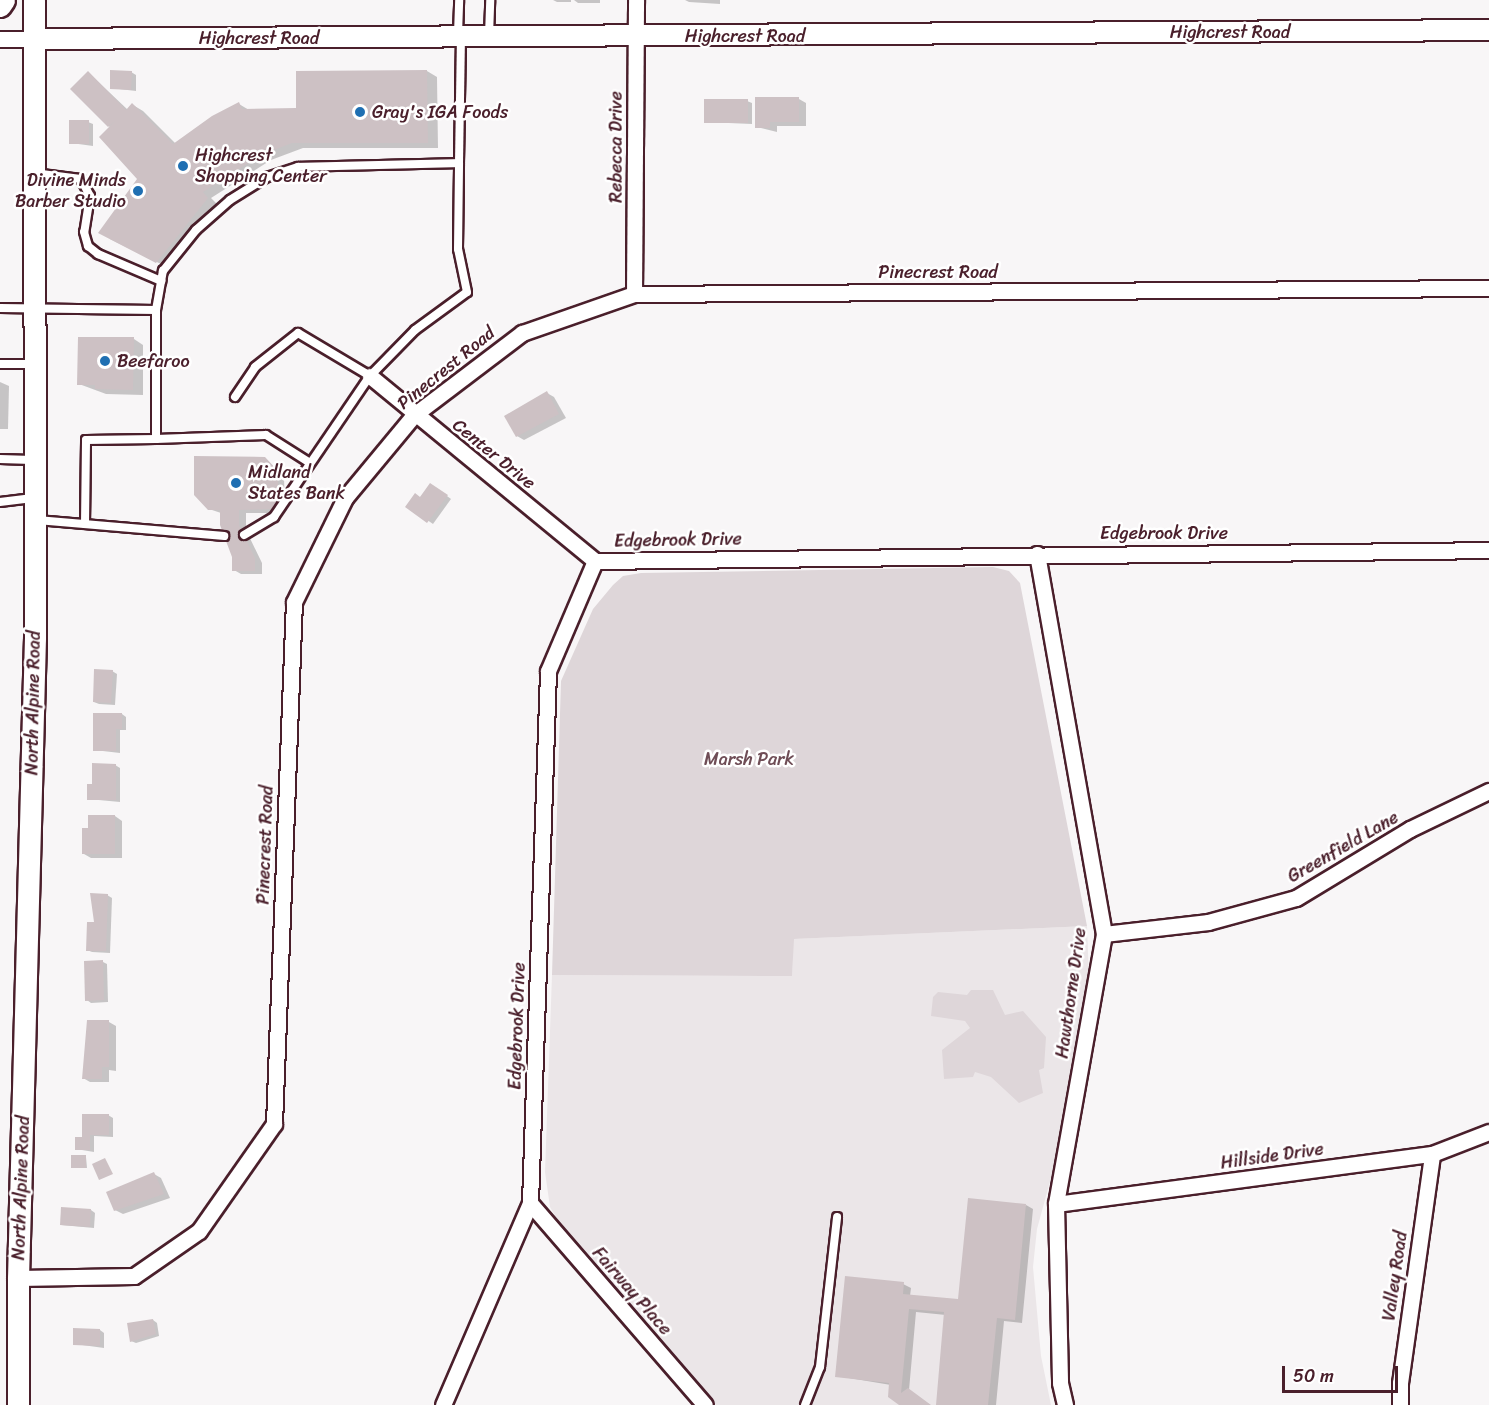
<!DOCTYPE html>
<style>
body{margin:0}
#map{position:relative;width:1489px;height:1405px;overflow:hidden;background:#f8f6f7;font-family:Sriracha,sans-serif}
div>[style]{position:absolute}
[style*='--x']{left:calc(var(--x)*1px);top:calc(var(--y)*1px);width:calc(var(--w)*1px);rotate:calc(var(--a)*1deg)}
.built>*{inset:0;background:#ebe6e8}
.green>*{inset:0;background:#ded6d9}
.shadow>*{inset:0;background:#0003}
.building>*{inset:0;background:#cdc1c4}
.roads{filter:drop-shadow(2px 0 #4a1f2b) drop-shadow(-2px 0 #4a1f2b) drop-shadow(0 2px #4a1f2b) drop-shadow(0 -2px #4a1f2b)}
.service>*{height:8px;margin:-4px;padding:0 4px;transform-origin:4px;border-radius:4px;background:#fff}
.minor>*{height:15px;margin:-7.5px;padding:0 7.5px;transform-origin:7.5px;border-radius:7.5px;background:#fff}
.tertiary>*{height:20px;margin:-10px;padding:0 10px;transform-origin:10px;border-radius:10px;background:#fff}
.secondary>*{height:21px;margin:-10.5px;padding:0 10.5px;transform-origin:10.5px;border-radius:10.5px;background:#fff}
.dots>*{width:16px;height:16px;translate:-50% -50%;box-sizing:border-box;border:3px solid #fff;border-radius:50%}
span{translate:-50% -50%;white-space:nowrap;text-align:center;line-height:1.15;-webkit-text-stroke:5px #fff;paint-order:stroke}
.street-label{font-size:18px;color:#4a1f2b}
.poi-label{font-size:18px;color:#4a1f2b}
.left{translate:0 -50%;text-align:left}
.right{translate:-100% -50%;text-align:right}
.park-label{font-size:18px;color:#6f4d56}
.scale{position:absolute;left:1282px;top:1366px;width:116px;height:27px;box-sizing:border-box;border:3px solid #4a1f2b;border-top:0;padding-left:8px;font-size:18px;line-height:21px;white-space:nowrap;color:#4a1f2b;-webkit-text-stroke:4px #fff;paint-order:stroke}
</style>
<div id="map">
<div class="built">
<div style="clip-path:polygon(1087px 926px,1089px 979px,1060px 1145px,1037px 1229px,1033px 1267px,1041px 1356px,1051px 1405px,716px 1405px,561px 1226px,550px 1207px,545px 1172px,552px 975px,792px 976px,793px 939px)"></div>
</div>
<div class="green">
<div style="clip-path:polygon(993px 567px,1009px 571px,1020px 583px,1087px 926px,794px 939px,792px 976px,552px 975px,561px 681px,593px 609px,613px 585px,623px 576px,641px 573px)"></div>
<div style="clip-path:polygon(971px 990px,993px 990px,1005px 1015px,1023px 1011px,1046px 1037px,1044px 1068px,1039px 1070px,1043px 1093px,1019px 1103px,991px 1077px,975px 1072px,973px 1077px,944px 1079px,942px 1050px,970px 1028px,965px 1021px,931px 1016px,933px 997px,938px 992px,967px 995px)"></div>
</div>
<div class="shadow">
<div style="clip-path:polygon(553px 0,571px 0,571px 2px,557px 2px)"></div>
<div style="clip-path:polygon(574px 0,600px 0,600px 3px,578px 3px)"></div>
<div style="clip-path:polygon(685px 0,720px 0,720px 4px,689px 2px)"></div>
<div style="clip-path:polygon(427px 71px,437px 77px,438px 148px,303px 148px,271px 160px,211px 198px,217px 204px,167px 267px,110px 239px,139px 179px,109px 126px,89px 73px,128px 110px,133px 105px,143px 111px,176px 144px,239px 104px,249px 110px,298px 110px)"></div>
<div style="clip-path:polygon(131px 72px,136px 75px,136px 91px,111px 88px)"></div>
<div style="clip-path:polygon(799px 99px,806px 103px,806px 126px,777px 126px,777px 132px,757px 127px)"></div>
<div style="clip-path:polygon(747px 101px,752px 103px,752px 124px,705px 122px)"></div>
<div style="clip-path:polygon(88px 122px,93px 124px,93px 146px,71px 143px)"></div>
<div style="clip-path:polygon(134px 339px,143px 345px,143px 395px,106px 394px,79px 384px)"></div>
<div style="clip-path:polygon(0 382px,9px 386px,8px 429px,0 429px)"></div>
<div style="clip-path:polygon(547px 393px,554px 397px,566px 418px,524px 440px,517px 436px)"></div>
<div style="clip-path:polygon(264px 459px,284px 476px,285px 513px,246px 513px,246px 530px,262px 563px,262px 574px,241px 574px,234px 570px,234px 557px,221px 513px,209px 509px)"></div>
<div style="clip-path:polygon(435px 487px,451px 499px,433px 524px,407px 506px)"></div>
<div style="clip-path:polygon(112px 671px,117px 674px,115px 705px,99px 704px,94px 702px)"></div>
<div style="clip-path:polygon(122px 714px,126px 717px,126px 730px,120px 730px,120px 753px,94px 750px)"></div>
<div style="clip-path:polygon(115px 765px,120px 768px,120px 802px,88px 799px)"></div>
<div style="clip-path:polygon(115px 816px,122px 821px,122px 858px,91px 858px,84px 854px,89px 830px)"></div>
<div style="clip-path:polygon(107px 895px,112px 898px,110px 953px,92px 952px,87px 950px)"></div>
<div style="clip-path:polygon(103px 962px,107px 964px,108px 1002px,91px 1003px,87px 1000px)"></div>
<div style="clip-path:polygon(109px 1022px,116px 1026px,116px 1071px,109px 1070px,109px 1082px,90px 1082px,83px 1078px)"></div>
<div style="clip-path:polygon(108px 1115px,113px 1118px,113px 1137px,94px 1136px,94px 1152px,76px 1149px)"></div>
<div style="clip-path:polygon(86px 1157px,87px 1168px,73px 1167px)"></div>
<div style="clip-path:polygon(154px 1174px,161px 1178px,170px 1198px,123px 1214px,115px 1210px)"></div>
<div style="clip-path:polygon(1026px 1205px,1033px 1209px,1022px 1323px,1004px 1321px,996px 1405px,937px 1405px,946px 1315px,916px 1312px,909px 1390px,930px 1405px,901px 1405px,891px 1385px,837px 1376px,903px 1284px,911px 1288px,910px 1296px,959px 1301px)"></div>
<div style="clip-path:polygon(91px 1210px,95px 1213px,94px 1228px,61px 1225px)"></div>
<div style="clip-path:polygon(153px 1320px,157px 1323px,159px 1336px,136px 1343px,131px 1341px)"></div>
<div style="clip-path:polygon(100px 1330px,104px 1333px,104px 1348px,75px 1344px)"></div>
</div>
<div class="building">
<div style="clip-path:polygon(110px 70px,132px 71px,131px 90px,110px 89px)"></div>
<div style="clip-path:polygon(427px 70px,428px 143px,292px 143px,261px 155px,203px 192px,208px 198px,156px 263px,98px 233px,137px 179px,99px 137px,115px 121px,108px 127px,70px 89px,88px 71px,126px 110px,132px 103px,173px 144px,212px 116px,239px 102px,242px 109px,296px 108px,296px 71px)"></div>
<div style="clip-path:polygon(755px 97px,799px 97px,799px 122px,770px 122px,770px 128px,755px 128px)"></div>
<div style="clip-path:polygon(704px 99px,748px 99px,748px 123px,704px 123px)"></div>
<div style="clip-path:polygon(69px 120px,89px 120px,89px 144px,69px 144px)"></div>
<div style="clip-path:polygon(78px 337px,134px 337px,133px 390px,95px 389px,95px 385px,77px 385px)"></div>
<div style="clip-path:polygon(547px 391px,559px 414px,516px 437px,504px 416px)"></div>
<div style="clip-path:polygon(194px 456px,265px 457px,278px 471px,278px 509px,239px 510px,239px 525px,255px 558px,255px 571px,232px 571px,232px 557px,220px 525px,220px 510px,208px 510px,194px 495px)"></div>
<div style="clip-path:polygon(430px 483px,448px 495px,427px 523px,405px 507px,415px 493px,420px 497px)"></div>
<div style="clip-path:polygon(94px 669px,113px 670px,111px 703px,93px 702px)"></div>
<div style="clip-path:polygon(93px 713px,122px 713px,122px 729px,116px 729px,116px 751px,93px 751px)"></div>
<div style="clip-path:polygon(92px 763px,116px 764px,116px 800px,87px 800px,87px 784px,92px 784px)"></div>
<div style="clip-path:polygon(88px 815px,115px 815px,115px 854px,82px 854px,82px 828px,88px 828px)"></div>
<div style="clip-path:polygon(90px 893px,108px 894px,106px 951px,86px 951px,87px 922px,94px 922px)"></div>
<div style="clip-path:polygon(103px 960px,104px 1000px,85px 1001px,84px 961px)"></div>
<div style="clip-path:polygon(87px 1020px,109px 1020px,109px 1067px,102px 1067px,102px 1079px,82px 1079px)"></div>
<div style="clip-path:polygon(82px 1114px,109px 1114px,109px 1135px,90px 1135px,90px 1150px,75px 1150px,75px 1137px,82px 1137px)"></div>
<div style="clip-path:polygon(71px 1155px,86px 1155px,86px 1168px,71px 1168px)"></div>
<div style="clip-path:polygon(105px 1158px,113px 1174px,99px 1180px,92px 1164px)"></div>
<div style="clip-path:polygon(154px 1172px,164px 1194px,114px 1211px,106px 1192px)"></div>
<div style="clip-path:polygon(968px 1198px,1026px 1204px,1015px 1320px,997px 1318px,988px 1405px,936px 1405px,944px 1312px,909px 1309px,901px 1393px,908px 1388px,931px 1405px,899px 1405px,888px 1397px,889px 1383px,835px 1377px,845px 1276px,904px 1282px,903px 1294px,958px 1299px)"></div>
<div style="clip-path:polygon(61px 1207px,91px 1209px,90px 1227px,60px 1225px)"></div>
<div style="clip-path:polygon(153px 1319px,156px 1334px,130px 1342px,127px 1323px)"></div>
<div style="clip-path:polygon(73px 1328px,100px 1329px,100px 1346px,73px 1345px)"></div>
</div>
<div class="roads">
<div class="service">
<div style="--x:458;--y:34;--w:34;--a:-88"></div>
<div style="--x:489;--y:36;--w:36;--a:-88"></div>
<div style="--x:34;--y:173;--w:47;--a:7.3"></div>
<div style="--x:81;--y:179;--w:19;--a:62"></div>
<div style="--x:90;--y:196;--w:36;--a:99"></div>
<div style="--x:84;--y:232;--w:15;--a:74"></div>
<div style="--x:88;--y:246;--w:13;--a:39"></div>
<div style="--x:98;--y:254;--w:69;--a:23.2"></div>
<div style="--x:0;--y:308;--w:156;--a:0.7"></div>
<div style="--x:156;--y:310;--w:40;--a:-80"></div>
<div style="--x:163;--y:271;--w:53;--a:-51.2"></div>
<div style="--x:196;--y:230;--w:45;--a:-41.4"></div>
<div style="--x:230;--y:200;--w:44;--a:-31.9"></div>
<div style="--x:267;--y:177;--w:33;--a:-18"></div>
<div style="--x:298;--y:167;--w:161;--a:-1.4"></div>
<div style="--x:459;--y:163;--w:126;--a:-89.1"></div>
<div style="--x:0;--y:364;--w:32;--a:0"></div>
<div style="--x:235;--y:397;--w:36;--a:-56"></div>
<div style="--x:255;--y:367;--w:55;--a:-38.3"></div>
<div style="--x:298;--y:333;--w:84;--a:30.8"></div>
<div style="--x:156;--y:439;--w:110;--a:-2.1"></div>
<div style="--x:266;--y:435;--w:52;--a:32.5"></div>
<div style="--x:0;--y:459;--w:32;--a:2"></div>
<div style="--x:0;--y:502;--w:33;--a:-7"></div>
<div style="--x:37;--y:520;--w:188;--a:4.9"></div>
<div style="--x:85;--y:524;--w:84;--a:-89.3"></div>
<div style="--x:86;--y:440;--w:70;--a:-0.8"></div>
<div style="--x:156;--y:439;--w:129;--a:-90"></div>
<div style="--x:244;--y:535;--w:35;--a:-31"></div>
<div style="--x:274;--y:517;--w:171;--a:-55.8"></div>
<div style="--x:370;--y:376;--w:64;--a:-45.6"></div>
<div style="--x:415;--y:330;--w:64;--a:-36.2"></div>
<div style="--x:467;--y:292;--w:44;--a:-101.8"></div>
<div style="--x:458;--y:249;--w:86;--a:-89.3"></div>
<div style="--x:805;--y:1405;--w:41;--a:-68.5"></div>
<div style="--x:820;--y:1367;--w:151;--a:-83.5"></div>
</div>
<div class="minor">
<div style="--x:0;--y:39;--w:33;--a:0"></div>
<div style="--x:634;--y:294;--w:294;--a:-89.6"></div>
<div style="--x:370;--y:376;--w:291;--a:39.4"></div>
<div style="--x:1037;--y:554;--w:386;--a:80"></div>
<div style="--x:1104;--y:934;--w:274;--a:100.1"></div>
<div style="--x:1056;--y:1204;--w:179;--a:88.7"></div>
<div style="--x:1060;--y:1383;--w:23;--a:77"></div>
<div style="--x:595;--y:561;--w:894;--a:-0.7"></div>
<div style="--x:1104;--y:934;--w:105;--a:-6.6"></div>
<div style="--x:1208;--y:922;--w:91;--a:-15.3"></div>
<div style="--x:1296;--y:898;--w:133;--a:-31.2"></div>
<div style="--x:1410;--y:829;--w:88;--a:-25.7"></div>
<div style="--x:530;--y:1203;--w:267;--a:49.1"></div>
<div style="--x:1056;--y:1204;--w:379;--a:-7.6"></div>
<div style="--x:1432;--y:1154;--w:61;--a:-21.1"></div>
<div style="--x:18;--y:1278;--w:116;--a:-1"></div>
<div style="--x:134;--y:1276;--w:79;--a:-34.7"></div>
<div style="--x:199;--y:1231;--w:131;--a:-55"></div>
<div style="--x:274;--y:1124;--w:522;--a:-87.81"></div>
<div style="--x:294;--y:602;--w:116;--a:-63.9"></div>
<div style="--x:345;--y:498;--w:108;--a:-50.3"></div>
<div style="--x:414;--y:415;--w:136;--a:-37.2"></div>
<div style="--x:522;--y:333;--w:119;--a:-19.2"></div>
<div style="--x:634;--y:294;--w:855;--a:-0.4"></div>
<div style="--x:443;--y:1405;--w:220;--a:-66.7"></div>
<div style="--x:530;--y:1203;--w:532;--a:-88.06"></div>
<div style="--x:548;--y:671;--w:120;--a:-66.9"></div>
<div style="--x:1400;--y:1405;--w:22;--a:-90"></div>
<div style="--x:1400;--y:1383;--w:231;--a:-82"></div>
</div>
<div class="tertiary">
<div style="--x:33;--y:39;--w:1456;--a:-0.35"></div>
</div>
<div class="secondary">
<div style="--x:0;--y:6;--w:7;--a:-56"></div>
<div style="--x:18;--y:1405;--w:127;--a:-90"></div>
<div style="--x:18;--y:1278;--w:640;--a:-88.48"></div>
<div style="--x:35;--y:638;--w:638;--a:-90.09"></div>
</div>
</div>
<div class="dots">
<div style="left:360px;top:112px;background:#1f6fb2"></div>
<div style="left:183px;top:166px;background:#1f6fb2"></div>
<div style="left:138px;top:191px;background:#1f6fb2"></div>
<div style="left:105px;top:361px;background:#1f6fb2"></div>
<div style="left:236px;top:483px;background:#1f6fb2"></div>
</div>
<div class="street-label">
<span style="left:1230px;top:32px">Highcrest Road</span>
<span style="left:745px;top:36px">Highcrest Road</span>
<span style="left:259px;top:38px">Highcrest Road</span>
<span style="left:616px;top:147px;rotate:-90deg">Rebecca Drive</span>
<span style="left:938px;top:272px">Pinecrest Road</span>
<span style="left:446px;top:368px;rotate:-39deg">Pinecrest Road</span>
<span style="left:494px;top:454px;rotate:39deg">Center Drive</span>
<span style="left:1164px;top:533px">Edgebrook Drive</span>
<span style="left:678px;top:540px;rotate:-1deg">Edgebrook Drive</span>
<span style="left:33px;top:703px;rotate:-89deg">North Alpine Road</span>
<span style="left:265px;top:845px;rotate:-88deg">Pinecrest Road</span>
<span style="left:1343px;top:847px;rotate:-30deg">Greenfield Lane</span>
<span style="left:1071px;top:993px;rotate:-82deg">Hawthorne Drive</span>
<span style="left:517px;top:1026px;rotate:-88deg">Edgebrook Drive</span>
<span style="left:1272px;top:1156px;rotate:-8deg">Hillside Drive</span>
<span style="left:21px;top:1188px;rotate:-88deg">North Alpine Road</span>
<span style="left:1395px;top:1276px;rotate:-82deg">Valley Road</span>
<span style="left:632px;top:1291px;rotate:49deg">Fairway Place</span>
</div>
<div class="poi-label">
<span class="left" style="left:372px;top:112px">Gray's IGA Foods</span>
<span class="left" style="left:195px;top:166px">Highcrest<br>Shopping Center</span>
<span class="right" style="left:126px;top:191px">Divine Minds<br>Barber Studio</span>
<span class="left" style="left:117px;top:361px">Beefaroo</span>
<span class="left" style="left:248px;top:483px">Midland<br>States Bank</span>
</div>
<div class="park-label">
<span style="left:749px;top:759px">Marsh Park</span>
</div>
<div class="scale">50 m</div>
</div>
